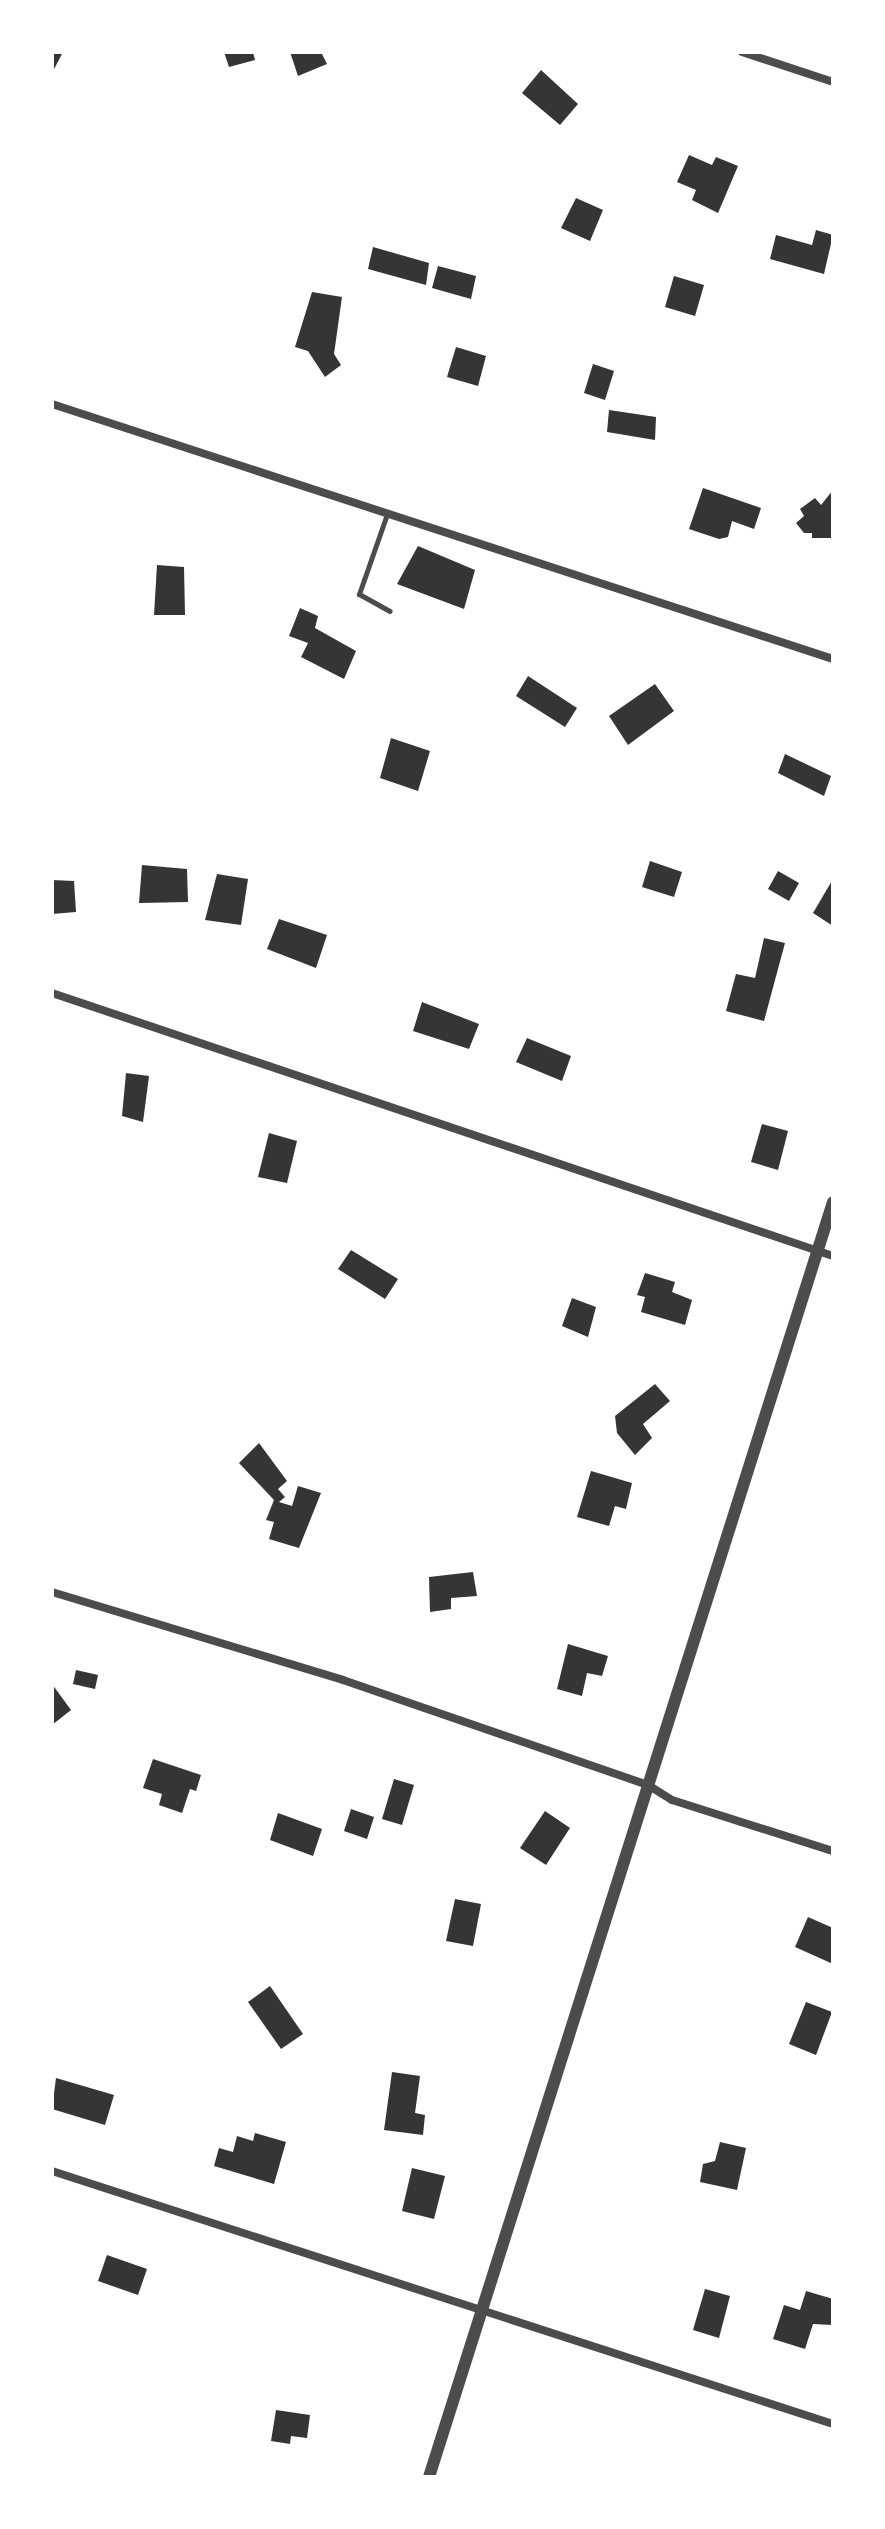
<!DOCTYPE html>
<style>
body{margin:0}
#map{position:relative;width:885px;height:2529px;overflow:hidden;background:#fff;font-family:"IBM Plex Sans",sans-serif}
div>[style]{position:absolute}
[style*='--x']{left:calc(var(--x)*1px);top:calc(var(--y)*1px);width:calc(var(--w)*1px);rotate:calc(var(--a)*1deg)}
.building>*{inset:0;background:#353535}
.service>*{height:5px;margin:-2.5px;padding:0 2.5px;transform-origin:2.5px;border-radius:2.5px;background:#4c4c4c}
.minor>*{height:8px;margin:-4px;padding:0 4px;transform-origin:4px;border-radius:4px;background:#4c4c4c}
.tertiary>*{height:12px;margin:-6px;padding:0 6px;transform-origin:6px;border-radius:6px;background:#4c4c4c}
span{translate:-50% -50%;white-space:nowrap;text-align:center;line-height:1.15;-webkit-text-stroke:6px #fff;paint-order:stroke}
.frame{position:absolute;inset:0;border:54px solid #fff;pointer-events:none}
</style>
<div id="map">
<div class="building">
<div style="clip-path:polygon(52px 52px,63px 52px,52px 73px)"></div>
<div style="clip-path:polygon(224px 52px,253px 52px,255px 60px,229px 67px)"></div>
<div style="clip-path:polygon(290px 52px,321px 52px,327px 64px,298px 76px)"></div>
<div style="clip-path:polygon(541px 70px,578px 104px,560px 125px,522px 93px)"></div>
<div style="clip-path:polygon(689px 155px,712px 165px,716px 157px,738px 166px,718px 213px,692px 200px,696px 190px,677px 182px)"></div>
<div style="clip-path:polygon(576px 198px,603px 210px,590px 241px,561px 228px)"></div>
<div style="clip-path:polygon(816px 230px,833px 235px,824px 274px,770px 259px,776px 235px,812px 245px)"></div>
<div style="clip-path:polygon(373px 247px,429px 263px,426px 285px,368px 269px)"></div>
<div style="clip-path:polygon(438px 266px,476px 276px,471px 299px,432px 288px)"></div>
<div style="clip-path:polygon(674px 276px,704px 285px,695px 316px,665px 307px)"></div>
<div style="clip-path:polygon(312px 292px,342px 297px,334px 354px,341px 365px,325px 377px,308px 351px,295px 347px)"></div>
<div style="clip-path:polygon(456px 347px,486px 356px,478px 386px,447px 377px)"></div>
<div style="clip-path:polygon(593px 364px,614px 371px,605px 400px,584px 393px)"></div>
<div style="clip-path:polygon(609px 410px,656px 417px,655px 440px,607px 432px)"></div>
<div style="clip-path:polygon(703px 488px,761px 508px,754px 529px,732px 521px,728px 537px,719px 539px,689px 529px)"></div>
<div style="clip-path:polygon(833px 490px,833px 538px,812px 538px,812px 533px,804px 533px,796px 523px,804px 516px,800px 509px,815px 498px,821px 505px)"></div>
<div style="clip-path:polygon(418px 546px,475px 570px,464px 609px,397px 584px)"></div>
<div style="clip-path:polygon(157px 565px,184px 567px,185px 615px,154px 615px)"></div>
<div style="clip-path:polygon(300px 608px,318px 616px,315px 628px,356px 651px,344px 679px,301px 657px,308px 643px,289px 636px)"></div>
<div style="clip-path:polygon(528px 676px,577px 708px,565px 727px,516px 696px)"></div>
<div style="clip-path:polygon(655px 684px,674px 711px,628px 745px,609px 716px)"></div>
<div style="clip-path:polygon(391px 738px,430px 751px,418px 791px,380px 778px)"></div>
<div style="clip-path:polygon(785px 754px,831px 776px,824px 796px,778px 773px)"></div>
<div style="clip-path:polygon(650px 861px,682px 872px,674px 897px,642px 887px)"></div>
<div style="clip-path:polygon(142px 865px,187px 869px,188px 902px,139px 903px)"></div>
<div style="clip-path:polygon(778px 871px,799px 883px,789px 901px,768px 889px)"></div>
<div style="clip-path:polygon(217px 874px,248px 879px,241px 925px,205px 920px)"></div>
<div style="clip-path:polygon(833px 879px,833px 926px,813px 913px)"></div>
<div style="clip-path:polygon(52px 880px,74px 881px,76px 912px,52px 914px)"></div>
<div style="clip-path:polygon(279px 919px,327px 935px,316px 968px,267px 949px)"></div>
<div style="clip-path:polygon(764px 938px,785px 943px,764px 1021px,726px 1011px,736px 974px,755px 978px)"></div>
<div style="clip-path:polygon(422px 1002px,479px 1024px,469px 1049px,413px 1031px)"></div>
<div style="clip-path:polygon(527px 1038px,571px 1056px,562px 1081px,516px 1062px)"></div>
<div style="clip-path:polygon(126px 1073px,149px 1076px,143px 1122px,122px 1116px)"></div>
<div style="clip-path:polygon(762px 1124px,788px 1131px,778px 1170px,751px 1162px)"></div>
<div style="clip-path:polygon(269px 1133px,297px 1141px,287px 1183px,258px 1177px)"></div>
<div style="clip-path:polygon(351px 1250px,398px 1279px,385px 1299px,338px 1269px)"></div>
<div style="clip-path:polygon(645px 1273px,675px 1282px,672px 1292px,692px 1300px,685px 1325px,641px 1312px,645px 1297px,637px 1295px)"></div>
<div style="clip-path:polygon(572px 1298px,596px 1307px,588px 1337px,562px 1326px)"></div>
<div style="clip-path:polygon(655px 1384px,670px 1401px,643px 1424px,652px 1438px,635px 1455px,617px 1433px,615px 1416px)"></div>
<div style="clip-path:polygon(259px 1443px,287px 1481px,278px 1489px,285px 1497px,279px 1502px,292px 1506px,298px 1486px,321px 1493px,299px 1548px,269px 1539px,274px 1522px,266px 1520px,274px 1500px,239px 1463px)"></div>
<div style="clip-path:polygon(591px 1471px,632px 1483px,626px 1509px,615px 1506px,609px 1526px,577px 1517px)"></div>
<div style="clip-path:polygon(473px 1572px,477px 1596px,451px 1598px,451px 1609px,430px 1612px,429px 1577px)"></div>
<div style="clip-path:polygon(568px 1644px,608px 1656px,602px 1676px,587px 1673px,582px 1696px,557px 1689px)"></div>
<div style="clip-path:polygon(76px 1670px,98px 1675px,95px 1689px,73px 1684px)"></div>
<div style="clip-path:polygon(52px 1684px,71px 1710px,52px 1725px)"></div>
<div style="clip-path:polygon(153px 1759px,201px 1775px,196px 1791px,190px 1789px,182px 1813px,159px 1805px,162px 1794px,143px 1788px)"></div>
<div style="clip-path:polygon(394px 1779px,414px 1785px,402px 1825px,382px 1819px)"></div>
<div style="clip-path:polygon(351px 1809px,374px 1817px,367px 1839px,344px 1831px)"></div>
<div style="clip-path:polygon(545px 1811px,570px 1828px,546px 1865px,520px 1848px)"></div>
<div style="clip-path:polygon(278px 1813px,322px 1829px,313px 1856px,270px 1840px)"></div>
<div style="clip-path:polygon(455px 1899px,481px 1904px,473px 1946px,446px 1941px)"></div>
<div style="clip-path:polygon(808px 1917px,833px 1928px,833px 1964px,795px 1947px)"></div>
<div style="clip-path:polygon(270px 1986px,303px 2034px,281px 2049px,248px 2002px)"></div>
<div style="clip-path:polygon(806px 2002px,832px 2012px,816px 2055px,789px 2044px)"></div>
<div style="clip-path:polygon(392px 2072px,420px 2076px,415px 2113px,425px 2115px,423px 2135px,384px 2130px)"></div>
<div style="clip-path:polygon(56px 2078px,114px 2095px,105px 2125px,52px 2109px)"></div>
<div style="clip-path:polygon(255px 2133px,286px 2142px,274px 2184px,214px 2166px,219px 2148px,233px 2152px,237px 2136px,253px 2141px)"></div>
<div style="clip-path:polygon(720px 2142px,746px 2148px,737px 2190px,700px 2182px,703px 2164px,715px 2161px)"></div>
<div style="clip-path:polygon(412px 2168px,445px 2176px,434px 2219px,402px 2211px)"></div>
<div style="clip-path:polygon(107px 2255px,147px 2269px,138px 2295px,98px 2281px)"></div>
<div style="clip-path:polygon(705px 2289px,730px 2296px,719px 2338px,693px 2330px)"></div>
<div style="clip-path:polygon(806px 2291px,833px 2299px,833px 2325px,813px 2324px,805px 2349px,773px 2339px,784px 2305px,800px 2310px)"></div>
<div style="clip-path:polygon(276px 2410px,310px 2415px,307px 2438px,291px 2436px,290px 2444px,271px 2441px)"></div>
</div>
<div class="service">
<div style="--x:387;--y:514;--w:85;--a:109.3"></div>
<div style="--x:359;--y:594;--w:35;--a:29"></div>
</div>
<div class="minor">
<div style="--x:742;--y:52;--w:96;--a:18.2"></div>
<div style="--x:52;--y:404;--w:822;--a:18.08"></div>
<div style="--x:52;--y:993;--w:824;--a:18.61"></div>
<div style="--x:52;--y:1592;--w:304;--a:16.8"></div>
<div style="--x:343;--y:1680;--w:323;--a:19"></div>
<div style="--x:648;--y:1785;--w:28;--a:32"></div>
<div style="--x:672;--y:1800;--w:169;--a:17.6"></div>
<div style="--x:52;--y:2171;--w:821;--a:17.95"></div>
</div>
<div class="tertiary">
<div style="--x:429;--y:2477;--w:1337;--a:-72.42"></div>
</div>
<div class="frame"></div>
</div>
